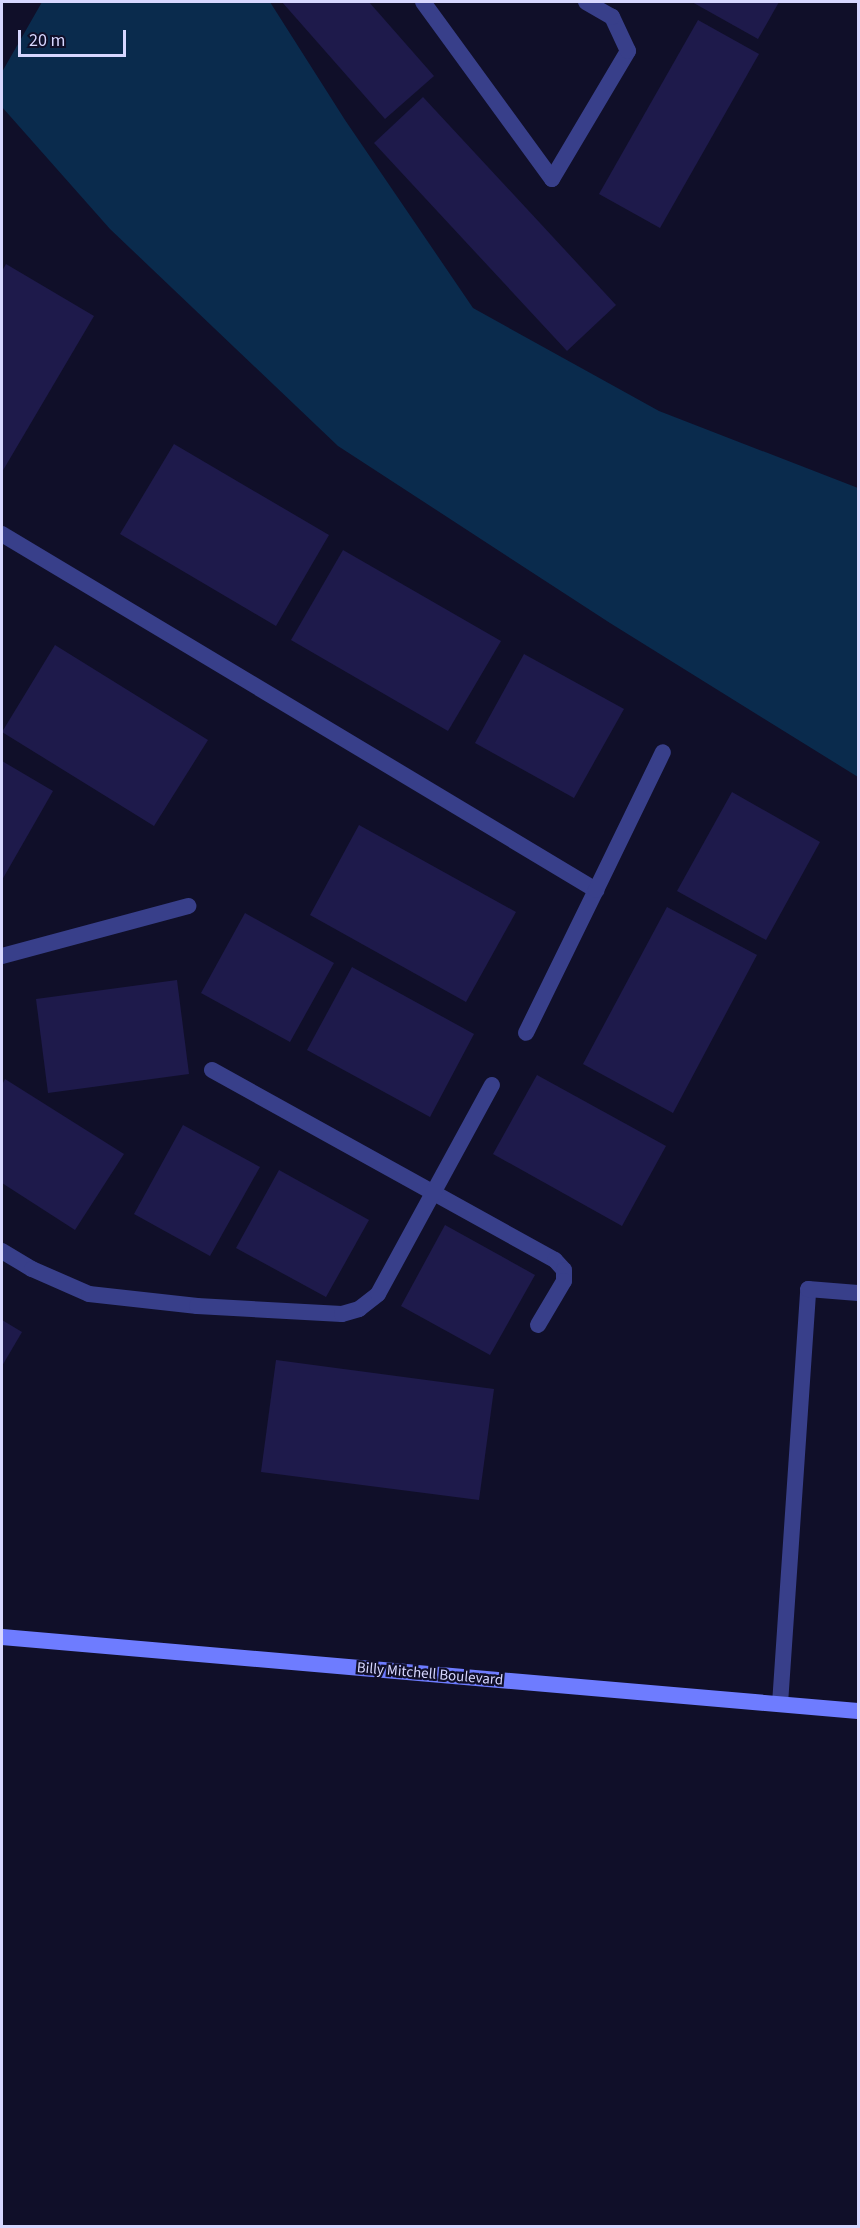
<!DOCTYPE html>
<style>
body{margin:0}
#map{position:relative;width:860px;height:2228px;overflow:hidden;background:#100f29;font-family:"Source Sans 3",sans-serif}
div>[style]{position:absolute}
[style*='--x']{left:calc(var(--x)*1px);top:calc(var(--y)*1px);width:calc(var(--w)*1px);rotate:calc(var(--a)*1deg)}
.water>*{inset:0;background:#0a2b4d}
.building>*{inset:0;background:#1e1a4b}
.service>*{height:16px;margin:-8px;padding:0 8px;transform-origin:8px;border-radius:8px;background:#383f8a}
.secondary>*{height:16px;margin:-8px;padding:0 8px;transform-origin:8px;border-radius:8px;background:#6e7cff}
span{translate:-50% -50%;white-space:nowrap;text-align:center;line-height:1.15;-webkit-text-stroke:4.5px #100f29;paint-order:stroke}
.street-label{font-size:15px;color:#d7d7ff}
.frame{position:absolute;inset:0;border:3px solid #d7d7ff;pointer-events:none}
.scale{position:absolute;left:18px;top:30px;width:108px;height:27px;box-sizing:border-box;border:3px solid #d7d7ff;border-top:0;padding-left:8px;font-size:18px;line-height:21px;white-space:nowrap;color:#d7d7ff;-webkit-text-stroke:4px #100f29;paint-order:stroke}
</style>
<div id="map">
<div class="water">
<div style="clip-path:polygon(42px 2px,270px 2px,345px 120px,473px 308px,659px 411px,858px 488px,858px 777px,610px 623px,338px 446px,110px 229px,2px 107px,2px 72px)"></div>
</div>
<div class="building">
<div style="clip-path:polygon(282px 2px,369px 2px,434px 76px,385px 119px)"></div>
<div style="clip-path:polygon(692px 2px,779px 2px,758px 39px)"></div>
<div style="clip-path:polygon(698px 20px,759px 54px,660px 228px,599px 194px)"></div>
<div style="clip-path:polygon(423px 97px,616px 305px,567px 351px,374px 143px)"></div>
<div style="clip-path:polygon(6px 264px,94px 316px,2px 472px,2px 271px)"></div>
<div style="clip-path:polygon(174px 444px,329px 535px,276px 626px,120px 534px)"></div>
<div style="clip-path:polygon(343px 550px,501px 641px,448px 731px,291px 640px)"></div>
<div style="clip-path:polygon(55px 645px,208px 740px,154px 826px,2px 732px)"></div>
<div style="clip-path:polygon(524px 654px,624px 709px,574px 798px,475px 743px)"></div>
<div style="clip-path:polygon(2px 761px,53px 791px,2px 880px)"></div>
<div style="clip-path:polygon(732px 792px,820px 842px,766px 940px,677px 891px)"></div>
<div style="clip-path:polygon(359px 825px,516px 912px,466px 1002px,310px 915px)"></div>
<div style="clip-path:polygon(667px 907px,757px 955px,673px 1113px,583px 1064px)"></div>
<div style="clip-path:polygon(245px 913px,334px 963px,290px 1042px,201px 993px)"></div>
<div style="clip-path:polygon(352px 967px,474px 1034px,430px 1117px,307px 1050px)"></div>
<div style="clip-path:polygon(177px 980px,189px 1074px,48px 1093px,36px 999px)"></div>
<div style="clip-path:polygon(537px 1075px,666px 1146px,622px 1226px,493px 1154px)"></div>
<div style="clip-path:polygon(5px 1079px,124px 1154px,75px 1230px,2px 1183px,2px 1085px)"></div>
<div style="clip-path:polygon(183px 1125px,260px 1167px,210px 1256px,134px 1214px)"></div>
<div style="clip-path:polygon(279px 1170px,369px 1220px,326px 1297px,236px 1248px)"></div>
<div style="clip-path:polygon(445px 1225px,535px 1275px,490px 1355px,401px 1306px)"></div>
<div style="clip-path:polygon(2px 1320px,22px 1332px,2px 1366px)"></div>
<div style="clip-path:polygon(276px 1360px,494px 1389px,479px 1500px,261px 1472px)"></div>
</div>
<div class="service">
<div style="--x:423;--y:2;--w:219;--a:53.9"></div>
<div style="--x:552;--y:179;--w:149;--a:-59.3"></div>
<div style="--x:628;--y:51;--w:38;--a:-115"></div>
<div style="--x:612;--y:17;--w:30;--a:-150"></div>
<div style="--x:2;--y:534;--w:693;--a:30.94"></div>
<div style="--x:596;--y:890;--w:159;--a:116.1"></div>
<div style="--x:596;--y:890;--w:153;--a:-64.1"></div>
<div style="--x:2;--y:956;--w:193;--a:-15"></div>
<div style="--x:212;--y:1070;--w:392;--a:29"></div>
<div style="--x:555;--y:1260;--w:13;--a:48"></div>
<div style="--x:564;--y:1270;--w:11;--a:90"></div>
<div style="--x:564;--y:1281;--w:51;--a:120.6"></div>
<div style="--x:2;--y:1251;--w:35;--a:31"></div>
<div style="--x:32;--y:1269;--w:62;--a:23.7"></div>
<div style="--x:89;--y:1294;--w:109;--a:6.3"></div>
<div style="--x:197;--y:1306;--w:145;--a:3.2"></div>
<div style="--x:342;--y:1314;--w:18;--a:-16"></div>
<div style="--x:359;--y:1309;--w:24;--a:-38"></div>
<div style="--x:378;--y:1294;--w:238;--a:-61.4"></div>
<div style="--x:780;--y:1704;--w:416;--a:-86.1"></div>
<div style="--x:808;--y:1289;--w:50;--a:4.6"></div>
</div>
<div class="secondary">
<div style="--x:2;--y:1637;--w:859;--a:4.94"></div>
</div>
<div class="street-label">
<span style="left:430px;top:1674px;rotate:5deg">Billy Mitchell Boulevard</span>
</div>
<div class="frame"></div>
<div class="scale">20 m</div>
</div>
